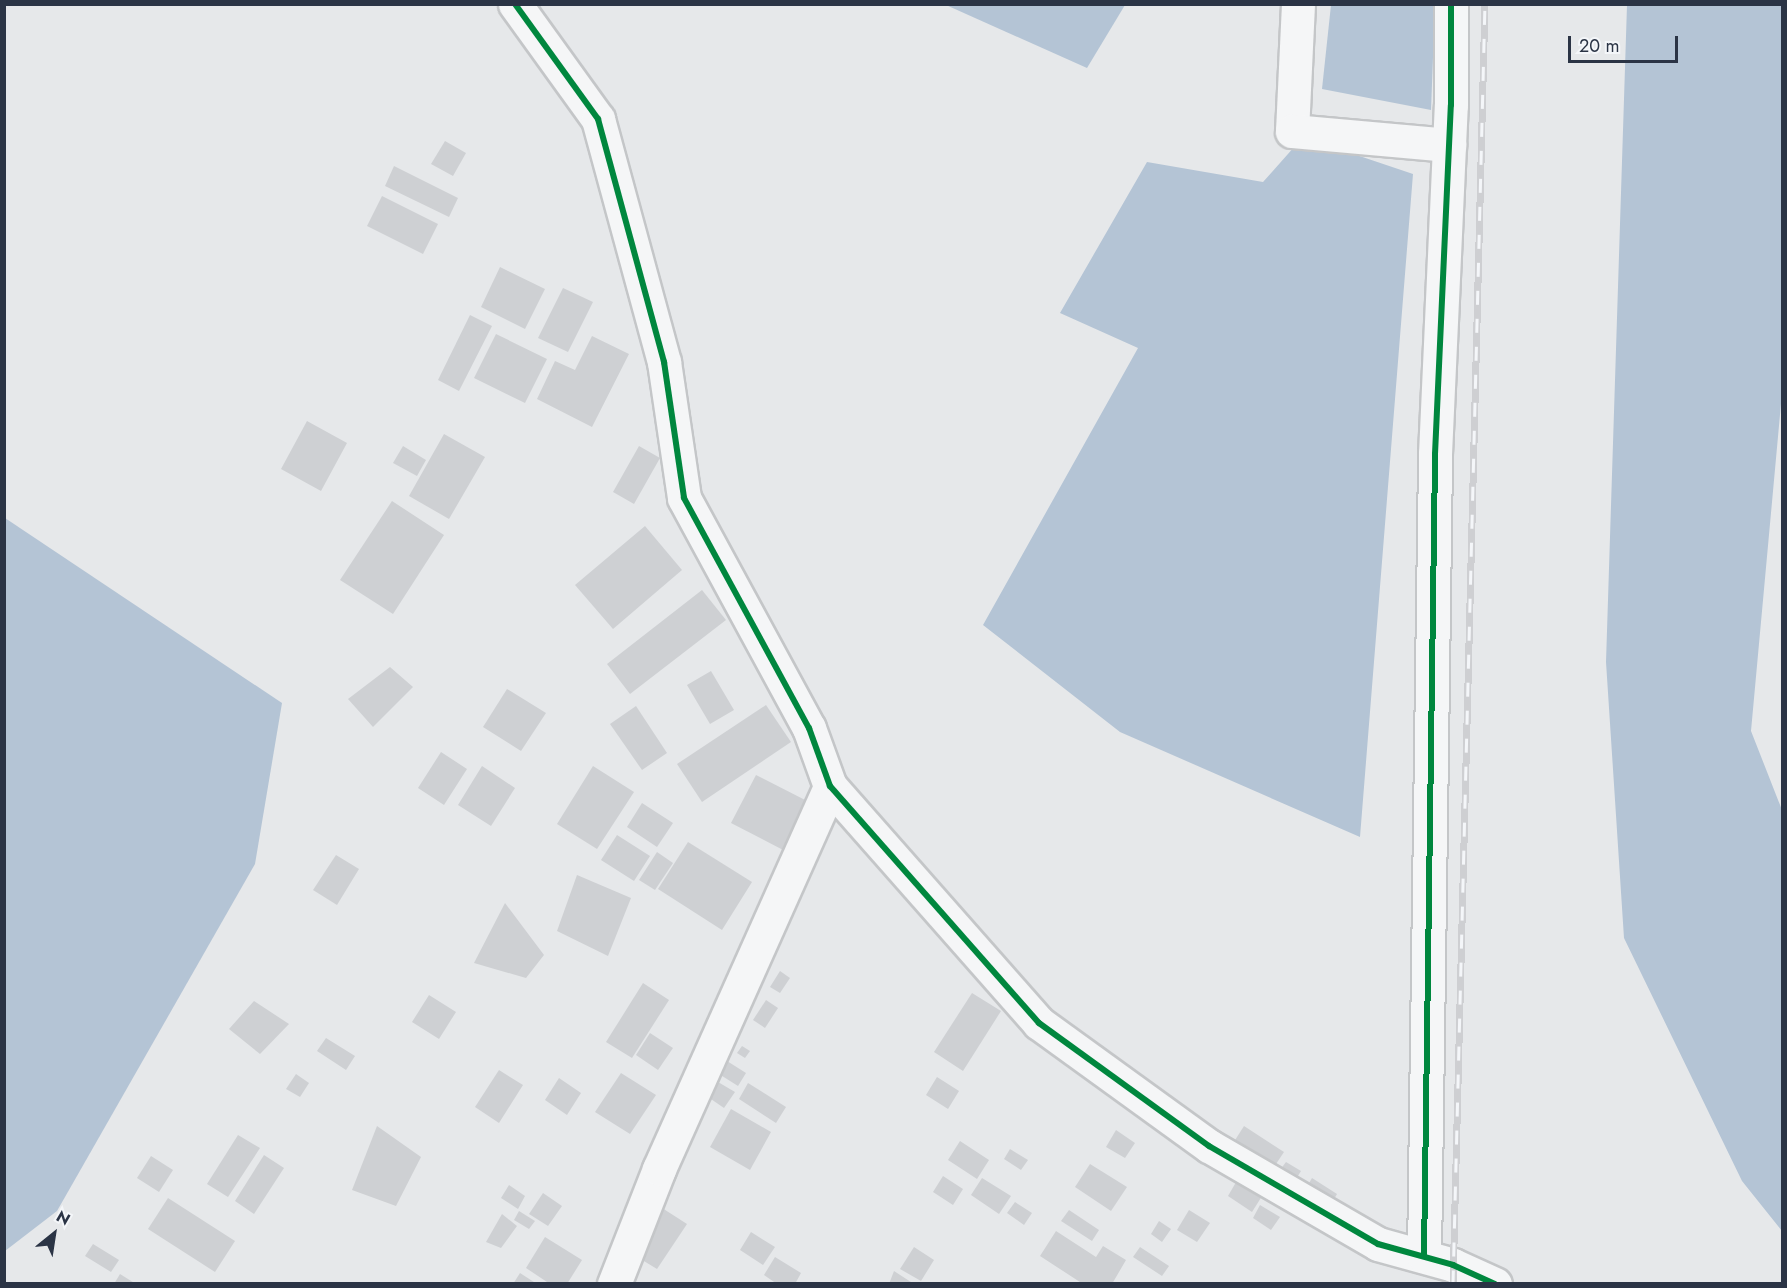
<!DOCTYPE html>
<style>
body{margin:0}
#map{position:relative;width:1787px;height:1288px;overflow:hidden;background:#e6e8ea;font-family:Jost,sans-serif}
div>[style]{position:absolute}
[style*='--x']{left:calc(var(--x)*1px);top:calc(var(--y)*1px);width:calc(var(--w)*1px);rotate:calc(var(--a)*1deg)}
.water>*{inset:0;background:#b4c4d5}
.building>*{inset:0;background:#ced0d3}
.roads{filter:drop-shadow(2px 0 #c4c6c8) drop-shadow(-2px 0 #c4c6c8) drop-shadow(0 2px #c4c6c8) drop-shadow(0 -2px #c4c6c8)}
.street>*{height:33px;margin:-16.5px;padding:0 16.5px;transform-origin:16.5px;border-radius:16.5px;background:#f5f6f7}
.rail>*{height:7px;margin-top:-3.5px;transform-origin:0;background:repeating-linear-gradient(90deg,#f4f6f9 0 14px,#cecfd2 0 28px);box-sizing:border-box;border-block:2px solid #cecfd2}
.cycleway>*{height:6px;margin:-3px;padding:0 3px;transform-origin:3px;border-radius:3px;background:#00873e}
span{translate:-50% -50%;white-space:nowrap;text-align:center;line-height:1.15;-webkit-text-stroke:5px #f4f6f9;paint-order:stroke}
.frame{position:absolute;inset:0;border:6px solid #2b3445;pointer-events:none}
.north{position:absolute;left:24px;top:1204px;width:60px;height:60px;-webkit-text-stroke:4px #f4f6f9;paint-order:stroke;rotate:30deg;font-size:16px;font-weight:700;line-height:24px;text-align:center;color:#2b3445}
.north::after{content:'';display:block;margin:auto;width:21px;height:27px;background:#2b3445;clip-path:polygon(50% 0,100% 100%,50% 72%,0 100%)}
.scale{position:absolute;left:1568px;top:36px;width:110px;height:27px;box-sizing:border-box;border:3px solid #2b3445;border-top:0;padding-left:8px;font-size:18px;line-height:21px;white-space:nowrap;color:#2b3445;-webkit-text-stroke:4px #f4f6f9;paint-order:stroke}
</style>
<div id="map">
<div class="water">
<div style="clip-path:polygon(946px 5px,1125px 5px,1087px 68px)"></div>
<div style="clip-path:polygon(1331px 5px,1435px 5px,1431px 110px,1322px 89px)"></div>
<div style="clip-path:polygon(1627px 5px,1782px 5px,1782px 393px,1751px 731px,1782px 810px,1782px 1231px,1742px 1181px,1624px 938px,1606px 662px)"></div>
<div style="clip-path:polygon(1303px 137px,1413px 174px,1360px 837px,1120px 732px,983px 625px,1138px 348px,1060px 313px,1147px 162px,1263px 182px)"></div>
<div style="clip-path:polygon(5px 518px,282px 703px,255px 864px,57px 1211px,5px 1251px)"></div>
</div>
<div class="building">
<div style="clip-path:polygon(445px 141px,466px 153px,453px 176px,431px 164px)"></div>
<div style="clip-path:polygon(394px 166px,458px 198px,449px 217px,385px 186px)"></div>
<div style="clip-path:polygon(382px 196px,438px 224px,423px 254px,367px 226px)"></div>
<div style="clip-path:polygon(500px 267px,545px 289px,525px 329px,481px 307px)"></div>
<div style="clip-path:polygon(563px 288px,593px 302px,568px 352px,538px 338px)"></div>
<div style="clip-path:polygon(470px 315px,492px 326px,459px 391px,438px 380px)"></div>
<div style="clip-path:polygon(496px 334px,547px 359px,525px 403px,474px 378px)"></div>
<div style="clip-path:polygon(592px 336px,629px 354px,592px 427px,537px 399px,555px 361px,575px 370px)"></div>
<div style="clip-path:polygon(307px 421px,347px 443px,321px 491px,281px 469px)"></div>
<div style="clip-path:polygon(444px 434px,485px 457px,449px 519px,409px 496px)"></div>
<div style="clip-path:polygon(403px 446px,426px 460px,417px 476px,393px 463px)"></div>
<div style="clip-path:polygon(639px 446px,660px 458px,634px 504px,613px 492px)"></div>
<div style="clip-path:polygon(392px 501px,444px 535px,393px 614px,340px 580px)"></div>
<div style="clip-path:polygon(645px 526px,682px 570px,613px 629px,575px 585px)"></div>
<div style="clip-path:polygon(702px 590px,726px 620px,630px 694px,607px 664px)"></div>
<div style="clip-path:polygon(390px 667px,413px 687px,373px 727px,348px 699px)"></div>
<div style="clip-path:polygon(711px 671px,734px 710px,710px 724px,687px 685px)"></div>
<div style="clip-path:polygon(507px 689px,546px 713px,521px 751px,483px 727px)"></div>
<div style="clip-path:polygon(766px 705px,791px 742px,702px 802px,677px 764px)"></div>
<div style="clip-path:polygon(636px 706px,667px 753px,642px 770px,610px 724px)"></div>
<div style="clip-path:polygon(441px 752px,467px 769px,444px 805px,418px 788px)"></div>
<div style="clip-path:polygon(482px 766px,515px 788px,491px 826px,458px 805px)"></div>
<div style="clip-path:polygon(593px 766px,634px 792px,597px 849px,557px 824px)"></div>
<div style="clip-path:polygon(756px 775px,811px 803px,787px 852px,731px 823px)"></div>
<div style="clip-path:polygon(642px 803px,673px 823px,657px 847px,627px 827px)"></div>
<div style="clip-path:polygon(617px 835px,650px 856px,634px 881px,601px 860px)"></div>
<div style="clip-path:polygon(688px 842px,752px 882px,722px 930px,658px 889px)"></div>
<div style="clip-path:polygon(657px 852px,673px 863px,655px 890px,639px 880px)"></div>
<div style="clip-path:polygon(336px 855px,359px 869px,337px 905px,313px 890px)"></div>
<div style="clip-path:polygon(577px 875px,631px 898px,608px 956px,557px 931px)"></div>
<div style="clip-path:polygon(505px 903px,544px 955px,526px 978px,474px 963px)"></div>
<div style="clip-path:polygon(780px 971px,790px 978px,780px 993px,770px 987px)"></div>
<div style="clip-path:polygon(643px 983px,669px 1000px,632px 1058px,606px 1042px)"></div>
<div style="clip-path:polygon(972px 993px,1001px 1011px,963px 1071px,934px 1052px)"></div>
<div style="clip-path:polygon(429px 995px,456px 1012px,439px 1039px,412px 1022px)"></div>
<div style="clip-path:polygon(766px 1000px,778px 1008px,765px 1028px,753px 1020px)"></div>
<div style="clip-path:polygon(254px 1001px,289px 1024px,260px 1054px,229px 1029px)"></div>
<div style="clip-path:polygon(650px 1033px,673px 1048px,658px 1070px,636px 1055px)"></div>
<div style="clip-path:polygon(326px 1038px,355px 1056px,346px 1070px,317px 1051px)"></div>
<div style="clip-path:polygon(742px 1046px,750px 1051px,745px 1058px,737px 1053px)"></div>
<div style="clip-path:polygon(727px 1061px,746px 1073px,738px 1086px,719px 1074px)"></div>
<div style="clip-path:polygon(499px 1070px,523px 1085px,499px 1123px,475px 1107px)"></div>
<div style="clip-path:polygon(621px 1073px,656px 1095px,630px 1134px,595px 1112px)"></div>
<div style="clip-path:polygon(296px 1074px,309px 1083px,300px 1097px,286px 1089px)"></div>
<div style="clip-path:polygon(937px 1077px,959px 1091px,948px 1109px,926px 1095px)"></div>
<div style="clip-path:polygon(559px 1078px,581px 1093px,567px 1115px,545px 1100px)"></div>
<div style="clip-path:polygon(718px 1082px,735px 1092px,724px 1108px,708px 1097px)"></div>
<div style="clip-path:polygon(748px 1083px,786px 1107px,776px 1123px,739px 1099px)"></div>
<div style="clip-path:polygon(731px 1109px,771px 1132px,750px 1170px,710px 1147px)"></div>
<div style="clip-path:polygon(377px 1126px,421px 1157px,396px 1206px,352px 1190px)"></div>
<div style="clip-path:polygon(1244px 1126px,1284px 1152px,1270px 1173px,1230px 1148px)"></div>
<div style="clip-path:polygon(1116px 1130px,1135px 1143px,1125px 1158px,1106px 1147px)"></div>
<div style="clip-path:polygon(238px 1135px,260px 1148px,228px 1197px,207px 1184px)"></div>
<div style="clip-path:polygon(960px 1141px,989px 1160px,977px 1179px,948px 1160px)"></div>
<div style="clip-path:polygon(1010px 1149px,1028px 1160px,1021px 1170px,1004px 1159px)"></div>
<div style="clip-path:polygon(264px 1155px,284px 1168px,254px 1214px,235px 1201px)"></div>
<div style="clip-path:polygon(151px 1156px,173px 1170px,159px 1192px,137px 1178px)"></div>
<div style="clip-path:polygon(1286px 1162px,1301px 1171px,1293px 1184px,1277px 1174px)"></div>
<div style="clip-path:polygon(1090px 1164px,1127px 1187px,1111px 1211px,1075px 1187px)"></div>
<div style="clip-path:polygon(943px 1176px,963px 1189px,953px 1205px,933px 1192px)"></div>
<div style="clip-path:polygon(1239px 1177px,1264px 1193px,1252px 1212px,1228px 1196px)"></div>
<div style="clip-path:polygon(982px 1178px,1011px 1196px,999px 1214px,971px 1195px)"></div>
<div style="clip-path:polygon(1312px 1178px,1337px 1194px,1330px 1206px,1305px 1190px)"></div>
<div style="clip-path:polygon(509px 1185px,525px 1196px,518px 1209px,501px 1198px)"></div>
<div style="clip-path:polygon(543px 1193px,562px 1206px,548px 1226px,529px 1214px)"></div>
<div style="clip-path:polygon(168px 1198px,235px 1241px,215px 1272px,148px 1229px)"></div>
<div style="clip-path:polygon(1015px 1202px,1032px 1213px,1024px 1225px,1007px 1213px)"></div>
<div style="clip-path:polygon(1260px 1205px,1280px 1217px,1271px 1230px,1253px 1218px)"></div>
<div style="clip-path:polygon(659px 1206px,687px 1224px,657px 1269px,629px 1252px)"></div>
<div style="clip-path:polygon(1069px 1210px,1099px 1230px,1092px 1241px,1061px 1221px)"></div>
<div style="clip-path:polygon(1189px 1210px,1210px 1223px,1197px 1242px,1177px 1230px)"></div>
<div style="clip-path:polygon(519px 1211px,535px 1221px,529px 1229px,514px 1220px)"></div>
<div style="clip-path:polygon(502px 1214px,517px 1226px,501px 1248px,486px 1242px)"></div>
<div style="clip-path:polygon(1159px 1221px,1171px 1229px,1162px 1242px,1151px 1234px)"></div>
<div style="clip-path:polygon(1056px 1231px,1096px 1257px,1103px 1246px,1126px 1260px,1112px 1284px,1083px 1284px,1040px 1256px)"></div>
<div style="clip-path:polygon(751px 1232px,775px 1247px,763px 1265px,740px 1250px)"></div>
<div style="clip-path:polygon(545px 1237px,582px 1260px,567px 1284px,550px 1284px,526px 1268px)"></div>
<div style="clip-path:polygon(93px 1244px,119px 1260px,111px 1272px,85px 1256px)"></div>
<div style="clip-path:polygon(914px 1247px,934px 1260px,921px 1281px,900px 1269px)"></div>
<div style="clip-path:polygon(1140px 1247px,1169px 1266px,1162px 1276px,1133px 1257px)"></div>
<div style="clip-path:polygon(775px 1257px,801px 1273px,795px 1284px,777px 1284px,764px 1275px)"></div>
<div style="clip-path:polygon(894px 1271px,914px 1284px,889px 1284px)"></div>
<div style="clip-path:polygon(520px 1273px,537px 1284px,513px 1284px)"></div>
<div style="clip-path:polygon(120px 1274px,136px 1284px,114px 1284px)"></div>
</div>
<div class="roads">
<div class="street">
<div style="--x:515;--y:4;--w:142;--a:54.2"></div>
<div style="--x:598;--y:119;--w:252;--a:74.8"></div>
<div style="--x:664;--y:362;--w:137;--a:81.6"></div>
<div style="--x:684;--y:498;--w:262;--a:61.5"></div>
<div style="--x:809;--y:728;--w:62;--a:70.1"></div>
<div style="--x:830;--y:786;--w:316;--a:48.6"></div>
<div style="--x:1039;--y:1023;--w:210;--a:35.9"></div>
<div style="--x:1209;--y:1146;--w:195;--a:30.1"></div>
<div style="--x:1378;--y:1244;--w:78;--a:15.6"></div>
<div style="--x:1453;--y:1265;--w:46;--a:24.3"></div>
<div style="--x:1298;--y:4;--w:127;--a:92.7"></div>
<div style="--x:1292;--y:131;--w:158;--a:5.1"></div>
<div style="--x:1424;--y:1256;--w:802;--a:-89.21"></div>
<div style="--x:1435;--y:454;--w:349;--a:-87.4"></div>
<div style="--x:1451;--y:105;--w:101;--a:-90"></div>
<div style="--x:614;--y:1284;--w:123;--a:-68.6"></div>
<div style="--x:659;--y:1169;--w:419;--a:-65.9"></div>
</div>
</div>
<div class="rail">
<div style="--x:1453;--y:1284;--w:1280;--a:-88.57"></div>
</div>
<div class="cycleway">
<div style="--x:515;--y:4;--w:142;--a:54.2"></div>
<div style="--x:598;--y:119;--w:252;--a:74.8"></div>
<div style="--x:664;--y:362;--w:137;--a:81.6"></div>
<div style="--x:684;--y:498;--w:262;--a:61.5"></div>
<div style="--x:809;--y:728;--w:62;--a:70.1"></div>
<div style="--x:830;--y:786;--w:316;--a:48.6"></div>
<div style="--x:1039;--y:1023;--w:210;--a:35.9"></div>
<div style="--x:1209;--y:1146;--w:195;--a:30.1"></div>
<div style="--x:1378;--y:1244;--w:78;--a:15.6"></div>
<div style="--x:1453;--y:1265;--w:46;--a:24.3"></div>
<div style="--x:1424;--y:1256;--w:802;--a:-89.21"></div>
<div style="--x:1435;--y:454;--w:349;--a:-87.4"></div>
<div style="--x:1451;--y:105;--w:101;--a:-90"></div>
</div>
<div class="frame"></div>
<div class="north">N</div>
<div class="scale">20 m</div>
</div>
